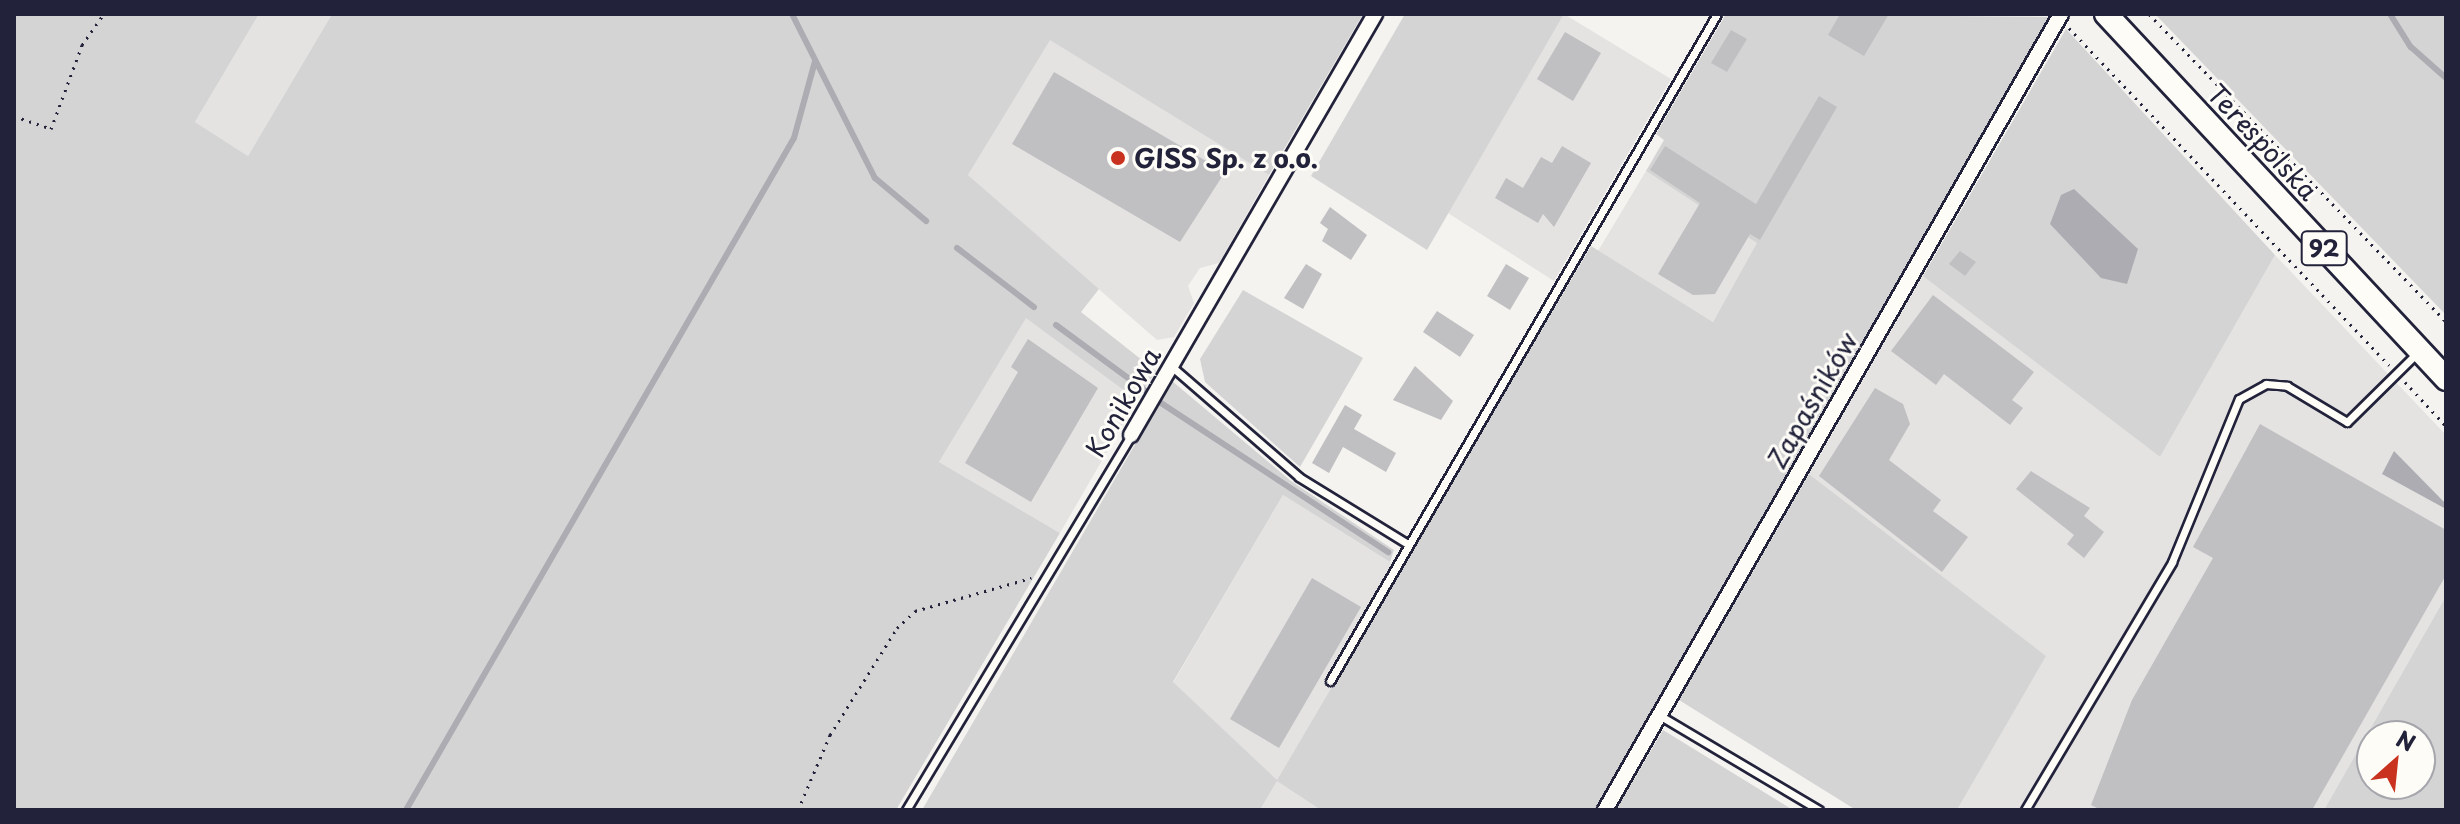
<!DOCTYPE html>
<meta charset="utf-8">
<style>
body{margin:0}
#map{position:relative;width:2460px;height:824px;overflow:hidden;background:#f4f3ef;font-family:"Playpen Sans",sans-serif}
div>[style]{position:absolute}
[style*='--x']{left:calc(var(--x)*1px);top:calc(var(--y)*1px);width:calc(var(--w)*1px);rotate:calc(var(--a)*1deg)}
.built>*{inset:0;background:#e4e3e2}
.green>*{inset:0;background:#d5d4d5}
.water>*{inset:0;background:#acacb2}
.stream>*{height:6px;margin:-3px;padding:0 3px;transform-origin:3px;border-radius:3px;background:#acacb2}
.building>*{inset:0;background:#c0bfc2}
.path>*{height:3px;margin-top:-1.5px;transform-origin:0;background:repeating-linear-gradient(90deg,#22223b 0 2px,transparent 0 8px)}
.roads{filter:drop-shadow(2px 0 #22223b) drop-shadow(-2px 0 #22223b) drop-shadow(0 2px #22223b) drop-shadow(0 -2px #22223b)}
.lane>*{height:7px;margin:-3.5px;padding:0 3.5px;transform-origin:3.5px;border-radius:3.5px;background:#fdfcf7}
.street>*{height:14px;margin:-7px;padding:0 7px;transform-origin:7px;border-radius:7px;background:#fdfcf7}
.primary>*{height:22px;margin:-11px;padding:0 11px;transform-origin:11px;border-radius:11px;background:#fdfcf7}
.dots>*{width:22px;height:22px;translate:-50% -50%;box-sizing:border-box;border:4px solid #fdfcf7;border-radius:50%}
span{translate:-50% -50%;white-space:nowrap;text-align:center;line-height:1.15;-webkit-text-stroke:6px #fdfcf7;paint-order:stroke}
.shield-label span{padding:2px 6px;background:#fdfcf7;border:2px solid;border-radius:6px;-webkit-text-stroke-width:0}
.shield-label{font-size:24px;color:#22223b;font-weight:700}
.street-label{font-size:26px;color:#22223b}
.poi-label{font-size:26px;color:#22223b;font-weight:700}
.left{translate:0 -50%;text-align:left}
.frame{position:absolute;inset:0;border:16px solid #22223b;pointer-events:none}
.north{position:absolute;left:2356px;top:720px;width:80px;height:80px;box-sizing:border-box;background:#fdfcf7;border:2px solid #a5a5ac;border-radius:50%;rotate:27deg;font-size:22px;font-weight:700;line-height:32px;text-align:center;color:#22223b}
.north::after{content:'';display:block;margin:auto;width:28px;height:36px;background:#c8321e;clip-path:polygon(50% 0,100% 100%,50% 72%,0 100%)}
</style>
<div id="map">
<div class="built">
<div style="clip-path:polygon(259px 14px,332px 14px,248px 156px,195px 122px)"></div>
<div style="clip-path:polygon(1564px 14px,1671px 79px,1554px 281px,1448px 213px)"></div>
<div style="clip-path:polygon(1050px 39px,1269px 175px,1219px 263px,1200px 268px,1188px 286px,1194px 303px,1174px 337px,1157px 340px,968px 175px)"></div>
<div style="clip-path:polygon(1646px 171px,1758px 243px,1713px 322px,1598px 251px)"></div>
<div style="clip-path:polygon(2275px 255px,2446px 435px,2446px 596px,2324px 810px,1957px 810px,2045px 656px,1809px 474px,1923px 275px,2160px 457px)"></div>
<div style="clip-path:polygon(1026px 317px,1137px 400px,1060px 533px,939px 462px)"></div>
<div style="clip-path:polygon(1283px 495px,1401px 569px,1277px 780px,1321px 810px,1260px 810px,1277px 781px,1173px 683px)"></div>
</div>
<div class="green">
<div style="clip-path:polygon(14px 14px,259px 14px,195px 122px,248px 156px,332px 14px,1363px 14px,1269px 175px,1050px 40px,968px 175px,1099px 289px,1081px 312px,1156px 371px,1137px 400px,1026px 318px,939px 462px,1060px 533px,896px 810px,14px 810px)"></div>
<div style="clip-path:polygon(1405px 14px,1564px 14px,1427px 250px,1311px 176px)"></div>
<div style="clip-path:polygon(1726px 14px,2051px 17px,1597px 810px,1321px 810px,1277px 781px,1260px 810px,922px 810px,1172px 381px,1291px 481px,1394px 550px,1390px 562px,1283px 495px,1173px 682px,1277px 780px,1591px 246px,1713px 322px,1757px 243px,1646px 171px,1664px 140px,1656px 134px)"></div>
<div style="clip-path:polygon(2155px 14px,2446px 14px,2446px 315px,2240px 102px)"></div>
<div style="clip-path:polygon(2066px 29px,2275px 255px,2160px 457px,1923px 276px)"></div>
<div style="clip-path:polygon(1243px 290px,1363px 358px,1300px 467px,1205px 382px,1200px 359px)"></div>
<div style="clip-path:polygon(1809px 474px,2046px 656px,1957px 810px,1856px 810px,1679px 700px)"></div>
<div style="clip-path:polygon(evenodd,2446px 596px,2446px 810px,2324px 810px,2446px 596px,2372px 736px,2420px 736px,2420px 784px,2372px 784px,2372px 736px)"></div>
<div style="clip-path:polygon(1663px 730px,1793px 810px,1616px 810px)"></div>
</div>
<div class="water">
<div style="clip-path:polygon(2074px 189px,2138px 249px,2127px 284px,2101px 278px,2050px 224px,2061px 195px)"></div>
<div style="clip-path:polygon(2394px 451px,2446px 504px,2446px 509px,2382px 474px)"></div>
</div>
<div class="stream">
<div style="--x:792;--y:14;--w:184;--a:63.2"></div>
<div style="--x:875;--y:178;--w:67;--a:40.1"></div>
<div style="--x:2390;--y:14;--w:39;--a:58"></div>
<div style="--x:2411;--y:47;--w:47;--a:41.5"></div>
<div style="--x:957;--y:248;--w:97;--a:37.5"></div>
<div style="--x:1056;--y:325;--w:112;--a:36.3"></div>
<div style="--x:1161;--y:403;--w:272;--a:33.3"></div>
<div style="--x:406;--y:810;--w:776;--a:-60"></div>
<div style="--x:794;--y:138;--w:80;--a:-74.7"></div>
</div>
<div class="building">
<div style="clip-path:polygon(1840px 14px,1889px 14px,1864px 56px,1828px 35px)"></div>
<div style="clip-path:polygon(1731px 30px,1747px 39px,1727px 72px,1711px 63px)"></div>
<div style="clip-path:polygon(1565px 32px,1601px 53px,1573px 101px,1537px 79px)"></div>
<div style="clip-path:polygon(1054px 72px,1225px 172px,1180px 242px,1012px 144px)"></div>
<div style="clip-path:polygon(1819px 96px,1837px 107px,1760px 240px,1750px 234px,1715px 294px,1693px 295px,1658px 274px,1700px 203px,1650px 170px,1665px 146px,1756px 204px)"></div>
<div style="clip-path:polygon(1562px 146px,1591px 163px,1554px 227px,1543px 214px,1538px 223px,1495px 198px,1506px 178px,1523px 188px,1541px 157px,1552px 163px)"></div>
<div style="clip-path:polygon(1330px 207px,1367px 235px,1351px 260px,1322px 241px,1328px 229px,1320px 223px)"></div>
<div style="clip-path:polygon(1960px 251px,1976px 262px,1965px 276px,1949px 264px)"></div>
<div style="clip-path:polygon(1306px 264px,1322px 274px,1303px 309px,1284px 298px)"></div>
<div style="clip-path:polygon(1506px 264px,1529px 278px,1510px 310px,1487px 296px)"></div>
<div style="clip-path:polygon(1933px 295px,2034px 372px,2012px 400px,2023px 408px,2010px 425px,1944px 374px,1936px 385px,1891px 351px)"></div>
<div style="clip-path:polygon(1437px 311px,1474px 335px,1460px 357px,1423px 332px)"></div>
<div style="clip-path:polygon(1028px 339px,1098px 388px,1031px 502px,965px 463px,1018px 372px,1011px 367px)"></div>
<div style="clip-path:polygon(1415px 366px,1453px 401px,1441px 420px,1393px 400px)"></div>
<div style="clip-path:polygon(1875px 388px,1903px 404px,1910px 424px,1889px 460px,1941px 500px,1933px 511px,1968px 537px,1942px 572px,1819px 476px)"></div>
<div style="clip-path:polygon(1345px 405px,1362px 415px,1354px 429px,1396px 453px,1386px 472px,1343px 447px,1329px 473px,1312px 463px)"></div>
<div style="clip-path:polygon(2260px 424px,2446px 530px,2446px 575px,2312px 810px,2101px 810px,2091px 805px,2132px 700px,2213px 558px,2193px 547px)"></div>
<div style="clip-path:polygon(2031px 471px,2090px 508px,2084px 516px,2104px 532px,2084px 558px,2067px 544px,2074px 535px,2016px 489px)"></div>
<div style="clip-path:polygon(1312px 578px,1361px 607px,1279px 748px,1230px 719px)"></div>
</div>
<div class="path">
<div style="--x:2149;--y:14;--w:428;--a:46"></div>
<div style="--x:2069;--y:28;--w:465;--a:46.5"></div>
<div style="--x:14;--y:116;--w:39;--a:19"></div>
<div style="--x:51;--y:129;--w:90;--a:-69.7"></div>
<div style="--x:82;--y:45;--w:38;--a:-55"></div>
<div style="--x:2405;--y:382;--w:60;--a:47"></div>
<div style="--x:798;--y:810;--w:82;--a:-66.9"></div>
<div style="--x:830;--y:735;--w:126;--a:-57.9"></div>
<div style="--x:897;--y:628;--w:25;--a:-43"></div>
<div style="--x:915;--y:611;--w:121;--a:-15.9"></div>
</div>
<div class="roads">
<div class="lane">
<div style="--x:1171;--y:366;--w:169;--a:40.9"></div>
<div style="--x:1299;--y:477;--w:128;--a:31.6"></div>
<div style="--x:1330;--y:681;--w:771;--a:-59.88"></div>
<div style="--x:1659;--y:715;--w:186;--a:30.7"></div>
<div style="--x:906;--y:810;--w:437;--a:-59"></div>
<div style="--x:2025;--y:810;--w:288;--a:-59.3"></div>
<div style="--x:2172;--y:562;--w:176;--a:-67.7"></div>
<div style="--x:2239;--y:399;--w:31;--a:-29"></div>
<div style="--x:2266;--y:384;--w:21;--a:5"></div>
<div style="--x:2287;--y:386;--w:70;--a:31"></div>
<div style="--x:2347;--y:422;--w:98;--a:-44.6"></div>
</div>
<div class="street">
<div style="--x:1131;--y:435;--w:487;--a:-59.9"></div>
<div style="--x:1605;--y:810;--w:917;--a:-60.19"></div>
</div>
<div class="primary">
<div style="--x:2106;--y:14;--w:499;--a:47"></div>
</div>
</div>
<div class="dots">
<div style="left:1118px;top:158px;background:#c8321e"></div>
</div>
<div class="shield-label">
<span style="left:2324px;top:248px">92</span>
</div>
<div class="street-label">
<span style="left:2263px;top:142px;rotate:47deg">Terespolska</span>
<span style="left:1812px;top:400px;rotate:-60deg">Zapaśników</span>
<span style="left:1123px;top:402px;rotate:-60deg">Konikowa</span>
</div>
<div class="poi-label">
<span class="left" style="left:1134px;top:158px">GISS Sp. z o.o.</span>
</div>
<div class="frame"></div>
<div class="north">N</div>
</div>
